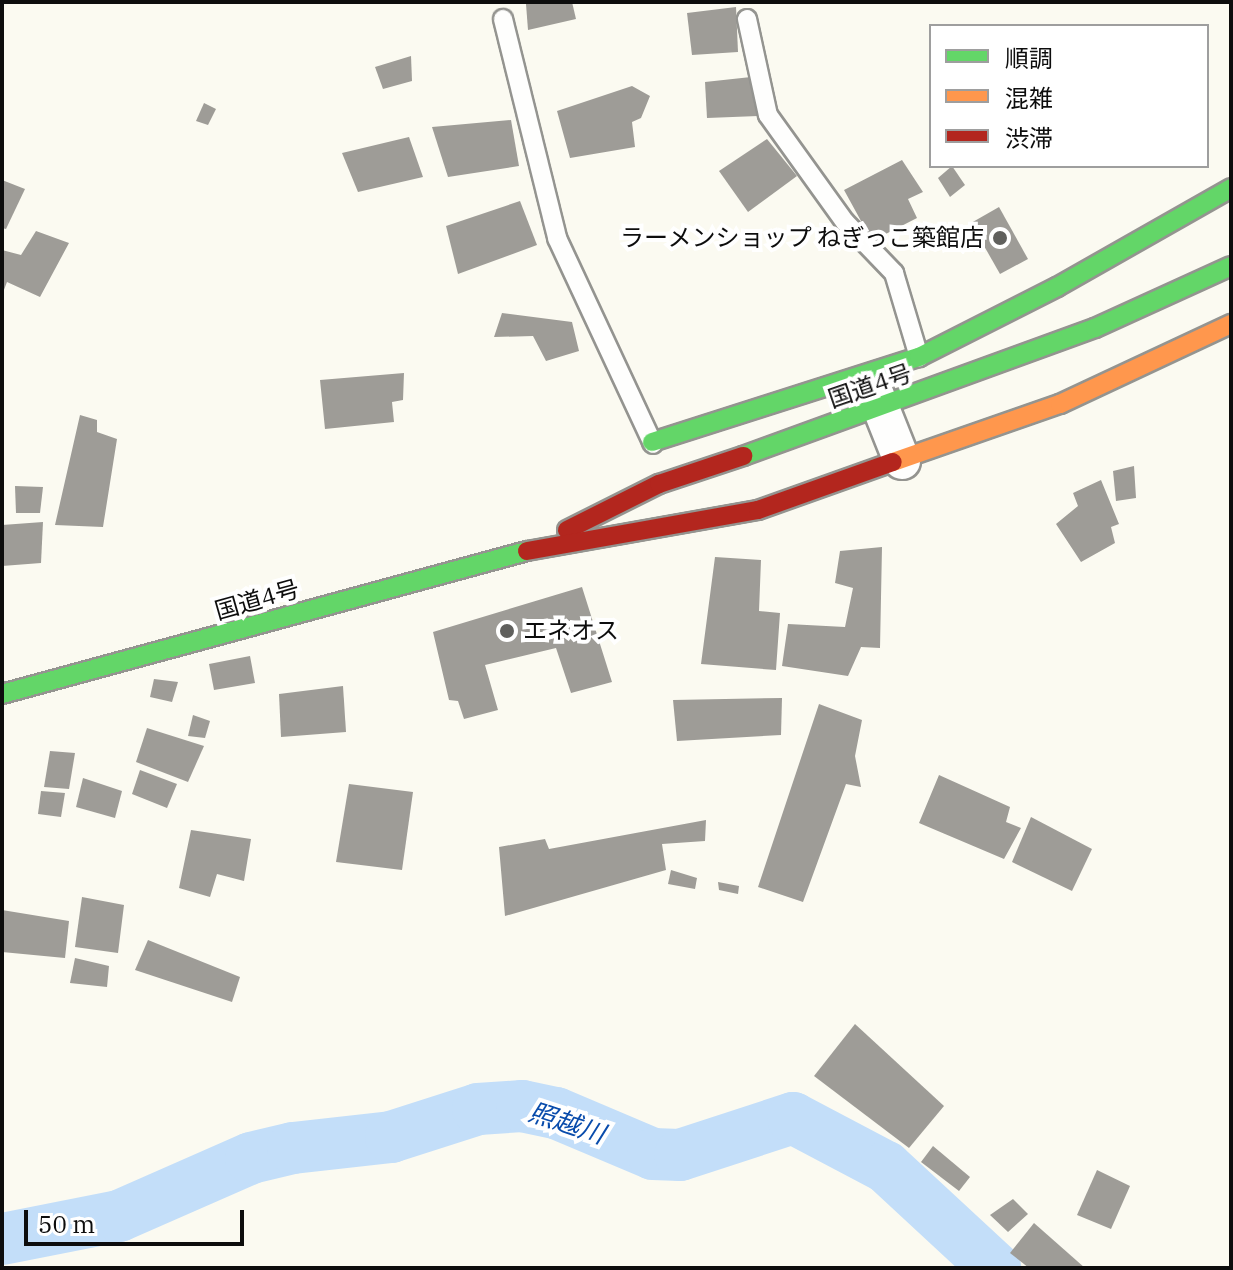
<!DOCTYPE html>
<meta charset="utf-8">
<style>
body{margin:0}
#map{position:relative;width:1233px;height:1270px;overflow:hidden;background:#fbfaf1;font-family:"IBM Plex Serif","Noto Sans JP",serif}
div>[style]{position:absolute}
[style*='--x']{left:calc(var(--x)*1px);top:calc(var(--y)*1px);width:calc(var(--w)*1px);rotate:calc(var(--a)*1deg)}
.river>*{height:52px;margin:-26px;padding:0 26px;transform-origin:26px;border-radius:26px;background:#c3def9}
.building>*{inset:0;background:#9e9c97}
.roads{filter:drop-shadow(2px 0 #949490) drop-shadow(-2px 0 #949490) drop-shadow(0 2px #949490) drop-shadow(0 -2px #949490)}
.lane>*{height:18px;margin:-9px;padding:0 9px;transform-origin:9px;border-radius:9px;background:#fefefd}
.street>*{height:36px;margin:-18px;padding:0 18px;transform-origin:18px;border-radius:18px;background:#fefefd}
.fast>*{height:18px;margin:-9px;padding:0 9px;transform-origin:9px;border-radius:9px;background:#63d668}
.slow>*{height:18px;margin:-9px;padding:0 9px;transform-origin:9px;border-radius:9px;background:#ff974d}
.jam>*{height:18px;margin:-9px;padding:0 9px;transform-origin:9px;border-radius:9px;background:#b3261e}
.dots>*{width:22px;height:22px;translate:-50% -50%;box-sizing:border-box;border:4px solid #fff;border-radius:50%}
span{translate:-50% -50%;white-space:nowrap;text-align:center;line-height:1.15;-webkit-text-stroke:8px #fff;paint-order:stroke}
.poi-label{font-size:24px;color:#0d0d0d}
.right{translate:-100% -50%;text-align:right}
.left{translate:0 -50%;text-align:left}
.street-label{font-size:24px;color:#0d0d0d}
.water-label{font-size:26px;color:#094cac;font-style:italic}
.frame{position:absolute;inset:0;border:4px solid #0d0d0d;pointer-events:none}
.legend{position:absolute;left:929px;top:24px;width:280px;height:144px;box-sizing:border-box;background:#fff;border:2px solid #9e9e9e;margin:0;padding:10px 14px;list-style:none;font-size:24px;color:#0d0d0d}
.legend li{display:flex;align-items:center;gap:16px;height:40px}
.legend b{width:40px;border:2px solid #9e9e9e}
.scale{position:absolute;left:24px;top:1210px;width:220px;height:36px;box-sizing:border-box;border:4px solid #0d0d0d;border-top:0;padding-left:10px;font-size:24px;line-height:28px;white-space:nowrap;color:#0d0d0d;-webkit-text-stroke:6px #fff;paint-order:stroke}
</style>
<div id="map">
<div class="river">
<div style="--x:2;--y:1239;--w:119;--a:-11.1"></div>
<div style="--x:119;--y:1216;--w:144;--a:-23.7"></div>
<div style="--x:251;--y:1158;--w:43;--a:-13.4"></div>
<div style="--x:293;--y:1148;--w:99;--a:-6.4"></div>
<div style="--x:391;--y:1137;--w:91;--a:-17.8"></div>
<div style="--x:478;--y:1109;--w:44;--a:-3.9"></div>
<div style="--x:522;--y:1106;--w:35;--a:12"></div>
<div style="--x:556;--y:1113;--w:105;--a:22.9"></div>
<div style="--x:653;--y:1154;--w:27;--a:2"></div>
<div style="--x:680;--y:1155;--w:119;--a:-18.1"></div>
<div style="--x:793;--y:1118;--w:105;--a:27.8"></div>
<div style="--x:886;--y:1167;--w:149;--a:42.8"></div>
</div>
<div class="building">
<div style="clip-path:polygon(572px 2px,576px 19px,528px 30px,526px 4px)"></div>
<div style="clip-path:polygon(736px 7px,738px 52px,692px 55px,687px 13px)"></div>
<div style="clip-path:polygon(411px 56px,412px 81px,383px 89px,375px 67px)"></div>
<div style="clip-path:polygon(751px 77px,758px 116px,707px 118px,705px 82px)"></div>
<div style="clip-path:polygon(632px 86px,650px 96px,641px 118px,632px 122px,635px 147px,570px 158px,557px 111px)"></div>
<div style="clip-path:polygon(204px 103px,216px 109px,208px 125px,196px 121px)"></div>
<div style="clip-path:polygon(511px 120px,519px 166px,448px 177px,432px 127px)"></div>
<div style="clip-path:polygon(409px 137px,423px 177px,358px 192px,342px 153px)"></div>
<div style="clip-path:polygon(767px 139px,797px 176px,748px 212px,719px 171px)"></div>
<div style="clip-path:polygon(902px 160px,923px 192px,908px 199px,917px 218px,872px 241px,844px 190px)"></div>
<div style="clip-path:polygon(952px 166px,965px 185px,950px 197px,938px 178px)"></div>
<div style="clip-path:polygon(2px 180px,25px 189px,6px 229px,2px 228px)"></div>
<div style="clip-path:polygon(520px 201px,537px 245px,458px 274px,446px 226px)"></div>
<div style="clip-path:polygon(999px 207px,1028px 259px,1000px 274px,971px 223px)"></div>
<div style="clip-path:polygon(36px 231px,69px 243px,40px 297px,7px 282px,2px 295px,2px 250px,21px 255px)"></div>
<div style="clip-path:polygon(502px 313px,572px 322px,579px 351px,546px 361px,533px 336px,494px 337px)"></div>
<div style="clip-path:polygon(404px 373px,403px 400px,392px 402px,394px 422px,325px 429px,320px 380px)"></div>
<div style="clip-path:polygon(80px 415px,97px 420px,97px 432px,117px 439px,103px 527px,55px 525px)"></div>
<div style="clip-path:polygon(1134px 466px,1136px 498px,1116px 501px,1113px 471px)"></div>
<div style="clip-path:polygon(1101px 480px,1119px 524px,1111px 527px,1115px 543px,1081px 562px,1056px 524px,1078px 506px,1073px 493px)"></div>
<div style="clip-path:polygon(15px 486px,43px 487px,40px 513px,16px 513px)"></div>
<div style="clip-path:polygon(43px 522px,41px 563px,2px 566px,2px 525px)"></div>
<div style="clip-path:polygon(882px 547px,880px 648px,861px 647px,848px 676px,782px 666px,788px 624px,845px 627px,853px 588px,835px 583px,840px 551px)"></div>
<div style="clip-path:polygon(715px 557px,761px 560px,759px 611px,780px 613px,776px 670px,701px 664px)"></div>
<div style="clip-path:polygon(582px 587px,612px 682px,571px 693px,556px 648px,485px 665px,498px 710px,464px 719px,458px 701px,449px 700px,433px 632px)"></div>
<div style="clip-path:polygon(250px 656px,255px 683px,214px 690px,209px 664px)"></div>
<div style="clip-path:polygon(154px 679px,178px 682px,172px 702px,150px 697px)"></div>
<div style="clip-path:polygon(343px 686px,346px 732px,281px 737px,279px 694px)"></div>
<div style="clip-path:polygon(782px 698px,781px 735px,677px 741px,673px 700px)"></div>
<div style="clip-path:polygon(819px 704px,862px 720px,855px 756px,861px 787px,846px 784px,803px 902px,758px 887px)"></div>
<div style="clip-path:polygon(193px 715px,210px 721px,205px 738px,188px 736px)"></div>
<div style="clip-path:polygon(147px 728px,204px 746px,188px 782px,136px 762px)"></div>
<div style="clip-path:polygon(50px 751px,75px 753px,69px 789px,44px 787px)"></div>
<div style="clip-path:polygon(140px 770px,177px 784px,167px 808px,132px 794px)"></div>
<div style="clip-path:polygon(939px 775px,1010px 807px,1006px 822px,1021px 828px,1004px 859px,919px 823px)"></div>
<div style="clip-path:polygon(83px 778px,122px 791px,115px 818px,76px 807px)"></div>
<div style="clip-path:polygon(349px 784px,413px 792px,402px 870px,336px 862px)"></div>
<div style="clip-path:polygon(41px 791px,65px 793px,61px 817px,38px 814px)"></div>
<div style="clip-path:polygon(1031px 817px,1092px 849px,1072px 891px,1012px 862px)"></div>
<div style="clip-path:polygon(706px 820px,705px 841px,662px 844px,666px 870px,505px 916px,499px 847px,545px 839px,549px 849px)"></div>
<div style="clip-path:polygon(191px 830px,251px 839px,244px 881px,217px 874px,210px 897px,179px 888px)"></div>
<div style="clip-path:polygon(671px 870px,697px 878px,695px 889px,668px 884px)"></div>
<div style="clip-path:polygon(718px 882px,739px 886px,738px 894px,719px 890px)"></div>
<div style="clip-path:polygon(82px 897px,124px 905px,118px 953px,75px 947px)"></div>
<div style="clip-path:polygon(2px 910px,69px 921px,65px 958px,2px 952px)"></div>
<div style="clip-path:polygon(148px 940px,240px 977px,232px 1002px,135px 970px)"></div>
<div style="clip-path:polygon(75px 958px,109px 966px,107px 987px,70px 983px)"></div>
<div style="clip-path:polygon(855px 1024px,944px 1106px,909px 1148px,814px 1076px)"></div>
<div style="clip-path:polygon(933px 1146px,970px 1177px,959px 1191px,921px 1162px)"></div>
<div style="clip-path:polygon(1097px 1170px,1130px 1186px,1111px 1229px,1077px 1215px)"></div>
<div style="clip-path:polygon(1013px 1199px,1028px 1214px,1008px 1232px,990px 1215px)"></div>
<div style="clip-path:polygon(1034px 1223px,1085px 1268px,1029px 1268px,1010px 1253px)"></div>
</div>
<div class="roads">
<div class="lane">
<div style="--x:503;--y:19;--w:226;--a:76.1"></div>
<div style="--x:557;--y:238;--w:227;--a:65"></div>
<div style="--x:747;--y:19;--w:98;--a:77.7"></div>
<div style="--x:768;--y:115;--w:132;--a:54.3"></div>
<div style="--x:845;--y:222;--w:71;--a:46.1"></div>
<div style="--x:894;--y:273;--w:88;--a:73.4"></div>
</div>
<div class="street">
<div style="--x:871;--y:383;--w:84;--a:68.3"></div>
</div>
<div class="fast">
<div style="--x:652;--y:442;--w:280;--a:-17.7"></div>
<div style="--x:919;--y:357;--w:155;--a:-26.9"></div>
<div style="--x:1057;--y:287;--w:200;--a:-29.6"></div>
<div style="--x:743;--y:456;--w:375;--a:-20"></div>
<div style="--x:1095;--y:328;--w:149;--a:-24.5"></div>
<div style="--x:2;--y:694;--w:544;--a:-15.24"></div>
</div>
<div class="slow">
<div style="--x:893;--y:462;--w:177;--a:-19.2"></div>
<div style="--x:1060;--y:404;--w:189;--a:-25.1"></div>
</div>
<div class="jam">
<div style="--x:567;--y:530;--w:103;--a:-26.6"></div>
<div style="--x:659;--y:484;--w:89;--a:-18.4"></div>
<div style="--x:527;--y:551;--w:235;--a:-10.1"></div>
<div style="--x:758;--y:510;--w:143;--a:-19.6"></div>
</div>
</div>
<div class="dots">
<div style="left:1000px;top:238px;background:#60605d"></div>
<div style="left:507px;top:631px;background:#60605d"></div>
</div>
<div class="poi-label">
<span class="right" style="left:984px;top:238px">ラーメンショップ ねぎっこ築館店</span>
<span class="left" style="left:523px;top:631px">エネオス</span>
</div>
<div class="street-label">
<span style="left:870px;top:386px;rotate:-19deg">国道4号</span>
<span style="left:257px;top:600px;rotate:-16deg">国道4号</span>
</div>
<div class="water-label">
<span style="left:567px;top:1123px;rotate:18deg">照越川</span>
</div>
<div class="frame"></div>
<ul class="legend">
<li><b style="height:10px;background:#63d668"></b>順調</li>
<li><b style="height:10px;background:#ff974d"></b>混雑</li>
<li><b style="height:10px;background:#b3261e"></b>渋滞</li>
</ul>
<div class="scale">50 m</div>
</div>
